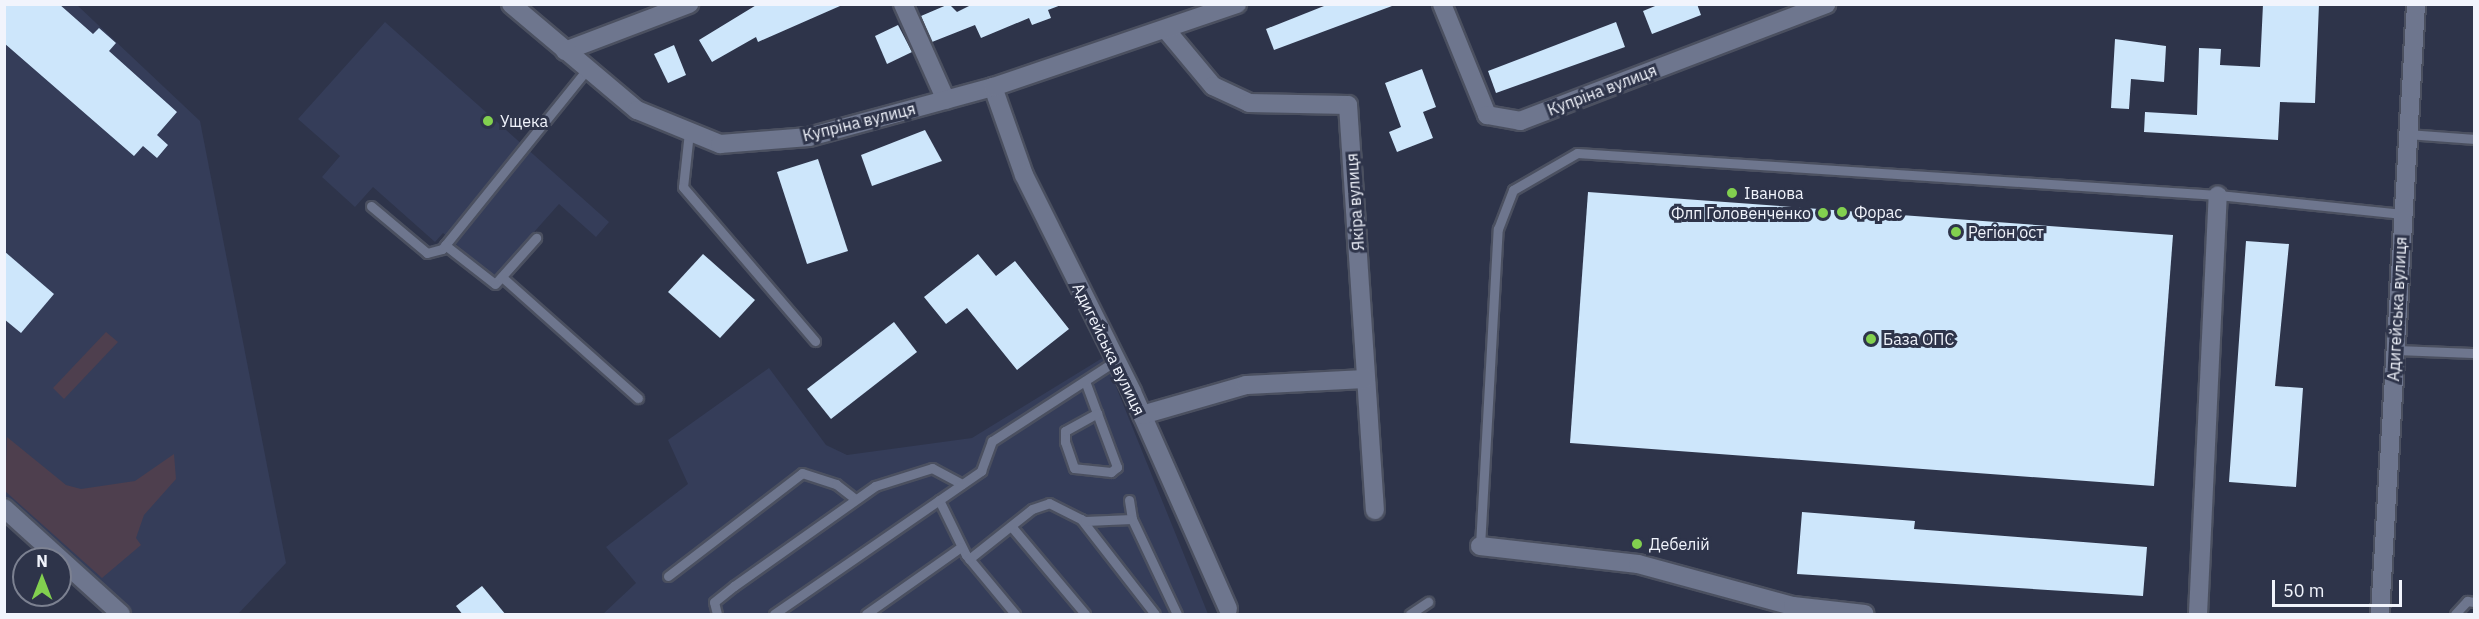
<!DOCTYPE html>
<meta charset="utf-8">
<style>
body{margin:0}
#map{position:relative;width:2479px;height:619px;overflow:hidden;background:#2e344a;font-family:"IBM Plex Sans",sans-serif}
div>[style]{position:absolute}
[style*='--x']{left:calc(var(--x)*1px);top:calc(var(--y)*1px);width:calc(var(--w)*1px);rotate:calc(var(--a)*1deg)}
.built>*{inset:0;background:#353d59}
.green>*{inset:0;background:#4e3f4e}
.building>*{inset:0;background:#cde6fb}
.roads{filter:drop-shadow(2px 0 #4b5060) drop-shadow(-2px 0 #4b5060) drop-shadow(0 2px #4b5060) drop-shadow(0 -2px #4b5060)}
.service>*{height:9px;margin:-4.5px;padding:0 4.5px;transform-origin:4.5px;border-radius:4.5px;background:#6e768e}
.minor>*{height:18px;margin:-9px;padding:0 9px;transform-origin:9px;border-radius:9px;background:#6e768e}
.tertiary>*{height:18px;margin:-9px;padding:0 9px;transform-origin:9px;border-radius:9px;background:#6e768e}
.secondary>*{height:18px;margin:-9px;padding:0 9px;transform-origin:9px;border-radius:9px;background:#6e768e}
.dots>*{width:16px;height:16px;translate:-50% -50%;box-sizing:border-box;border:3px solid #2e344a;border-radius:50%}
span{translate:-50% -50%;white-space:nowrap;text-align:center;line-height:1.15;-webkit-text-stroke:6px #2e344a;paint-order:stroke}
.street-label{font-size:16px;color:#f1f4fc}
.poi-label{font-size:16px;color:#f1f4fc}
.left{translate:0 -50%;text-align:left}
.right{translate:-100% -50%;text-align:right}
.frame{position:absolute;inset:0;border:6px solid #f1f4fc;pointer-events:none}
.north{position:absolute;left:12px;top:547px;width:60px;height:60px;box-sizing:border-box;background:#2e344a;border:2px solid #7c8191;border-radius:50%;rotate:0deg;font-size:16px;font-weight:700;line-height:24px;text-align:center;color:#f1f4fc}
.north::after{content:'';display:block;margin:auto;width:21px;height:27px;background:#82d04f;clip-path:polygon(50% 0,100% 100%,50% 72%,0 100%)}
.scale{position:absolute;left:2272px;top:580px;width:130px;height:27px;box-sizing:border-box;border:3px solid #f1f4fc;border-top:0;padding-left:8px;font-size:18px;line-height:21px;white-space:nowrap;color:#f1f4fc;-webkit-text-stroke:4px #2e344a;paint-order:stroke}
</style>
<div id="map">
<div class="built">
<div style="clip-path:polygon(4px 5px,77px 5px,200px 121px,286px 563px,238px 614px,130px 614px,5px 499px)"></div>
<div style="clip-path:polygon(385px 22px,609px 222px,596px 237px,559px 204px,494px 277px,443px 233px,435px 242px,373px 187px,355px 207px,322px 177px,340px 156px,298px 119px)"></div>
<div style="clip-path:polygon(1104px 357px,1208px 614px,603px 614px,636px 583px,606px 547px,688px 484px,668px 440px,769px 368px,826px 445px,847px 455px,972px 438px)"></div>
</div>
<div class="green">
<div style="clip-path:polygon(106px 332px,118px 342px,64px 399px,53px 388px)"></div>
<div style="clip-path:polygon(7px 437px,66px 485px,81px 489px,135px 481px,174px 454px,176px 479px,144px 515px,136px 538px,141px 545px,102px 578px,5px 491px)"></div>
</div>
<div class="building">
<div style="clip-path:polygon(4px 4px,59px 4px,93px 34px,99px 28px,116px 43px,109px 51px,177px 112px,157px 135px,168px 145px,157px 158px,143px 146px,134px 156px,4px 43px)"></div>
<div style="clip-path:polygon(758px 4px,839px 4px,840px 6px,758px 42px,756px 37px,712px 62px,699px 40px)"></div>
<div style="clip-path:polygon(949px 4px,957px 12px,973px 4px,1061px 5px,1048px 10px,1051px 18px,1032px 25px,1029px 18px,981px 38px,975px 25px,932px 42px,921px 16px)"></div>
<div style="clip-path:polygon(1329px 4px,1392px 6px,1274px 50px,1266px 29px)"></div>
<div style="clip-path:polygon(1660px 4px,1697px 4px,1701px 15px,1652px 34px,1643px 11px)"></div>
<div style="clip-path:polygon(2263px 4px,2319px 4px,2315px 103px,2280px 102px,2278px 140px,2144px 132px,2145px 112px,2197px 115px,2199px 48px,2221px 49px,2220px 65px,2260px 67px)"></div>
<div style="clip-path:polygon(1616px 22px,1625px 47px,1496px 93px,1488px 71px)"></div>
<div style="clip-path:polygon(898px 25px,912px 52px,887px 64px,875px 36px)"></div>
<div style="clip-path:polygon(2115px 39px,2166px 46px,2164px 82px,2131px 79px,2129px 109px,2111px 108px)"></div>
<div style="clip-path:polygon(674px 45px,686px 75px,668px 83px,654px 54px)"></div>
<div style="clip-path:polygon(1422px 69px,1436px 107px,1423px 112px,1433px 138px,1397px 152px,1389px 132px,1401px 127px,1385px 83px)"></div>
<div style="clip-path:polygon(925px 130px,942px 161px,872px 186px,861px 155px)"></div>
<div style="clip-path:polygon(818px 159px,848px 251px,807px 264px,777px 172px)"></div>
<div style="clip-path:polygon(1588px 192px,2173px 235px,2154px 486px,1570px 443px)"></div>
<div style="clip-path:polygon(2246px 241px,2289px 244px,2275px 386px,2303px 388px,2296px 487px,2229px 482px)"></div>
<div style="clip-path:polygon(4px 251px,54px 294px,21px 333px,4px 319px)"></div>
<div style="clip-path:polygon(703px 254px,755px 300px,720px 338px,668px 292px)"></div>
<div style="clip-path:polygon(978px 254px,996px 276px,1015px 261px,1069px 329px,1017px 370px,967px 308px,946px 324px,924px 297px)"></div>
<div style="clip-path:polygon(894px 322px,917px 352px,831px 419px,807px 389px)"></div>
<div style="clip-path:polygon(1802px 512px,1915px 521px,1914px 529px,2147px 547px,2143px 596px,1797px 574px)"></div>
<div style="clip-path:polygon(482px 586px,506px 615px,463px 615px,456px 606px)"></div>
</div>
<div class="roads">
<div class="service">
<div style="--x:689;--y:132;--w:55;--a:96.2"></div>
<div style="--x:683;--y:187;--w:203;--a:49.4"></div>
<div style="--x:2408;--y:134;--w:66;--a:4.3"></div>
<div style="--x:371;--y:206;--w:73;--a:40"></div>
<div style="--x:427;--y:253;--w:16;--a:-15"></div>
<div style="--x:442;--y:249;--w:231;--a:-51.1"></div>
<div style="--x:445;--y:245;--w:63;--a:38"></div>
<div style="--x:495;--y:284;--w:62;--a:-48.3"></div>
<div style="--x:502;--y:277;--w:182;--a:41.7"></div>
<div style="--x:2395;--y:350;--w:79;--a:2.2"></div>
<div style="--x:1085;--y:381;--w:92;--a:69.6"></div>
<div style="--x:1117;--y:467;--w:8;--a:140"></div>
<div style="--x:1111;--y:472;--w:37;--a:-174"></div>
<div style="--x:1074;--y:468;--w:28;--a:-109"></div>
<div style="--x:1065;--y:442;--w:11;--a:-90"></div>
<div style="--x:1065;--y:431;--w:37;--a:-29"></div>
<div style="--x:939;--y:500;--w:61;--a:63.9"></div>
<div style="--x:966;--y:555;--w:77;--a:50.3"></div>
<div style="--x:1129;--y:500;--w:19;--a:81"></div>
<div style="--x:1132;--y:519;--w:105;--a:64.7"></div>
<div style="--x:1081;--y:519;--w:120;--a:52.1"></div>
<div style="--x:1011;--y:526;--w:115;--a:49.9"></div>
<div style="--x:1480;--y:546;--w:318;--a:-86.8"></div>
<div style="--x:1498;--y:229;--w:42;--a:-69"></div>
<div style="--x:1513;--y:190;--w:74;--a:-30"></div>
<div style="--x:1577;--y:153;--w:642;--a:3.75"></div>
<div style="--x:2218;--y:195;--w:186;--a:5.9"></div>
<div style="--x:969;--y:559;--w:80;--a:-38.4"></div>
<div style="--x:1032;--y:509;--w:18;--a:-19"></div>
<div style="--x:1049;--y:503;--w:40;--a:26.6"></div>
<div style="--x:1085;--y:521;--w:47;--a:-2.4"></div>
<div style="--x:668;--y:576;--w:169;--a:-37.5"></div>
<div style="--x:802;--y:473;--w:36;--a:18"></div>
<div style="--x:836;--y:484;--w:24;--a:38"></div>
<div style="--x:717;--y:614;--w:12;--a:-104"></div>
<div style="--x:714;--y:602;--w:26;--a:-39"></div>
<div style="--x:734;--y:586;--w:173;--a:-35.3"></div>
<div style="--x:875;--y:486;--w:60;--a:-17.5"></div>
<div style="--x:932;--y:468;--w:34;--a:28"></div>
<div style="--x:774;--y:614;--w:252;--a:-34.6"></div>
<div style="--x:981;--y:471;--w:32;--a:-70"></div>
<div style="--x:992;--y:441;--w:147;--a:-33"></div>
<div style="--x:866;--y:614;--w:116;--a:-35.2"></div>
<div style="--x:1410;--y:614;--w:22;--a:-34"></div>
<div style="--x:2455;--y:614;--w:18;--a:-47"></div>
<div style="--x:2467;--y:601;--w:7;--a:8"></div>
</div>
<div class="minor">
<div style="--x:903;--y:4;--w:105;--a:65.9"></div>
<div style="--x:1442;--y:4;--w:120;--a:67.9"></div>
<div style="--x:1487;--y:115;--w:34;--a:10"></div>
<div style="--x:1520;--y:121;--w:328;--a:-20.9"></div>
<div style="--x:1167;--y:31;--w:72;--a:50.1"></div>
<div style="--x:1213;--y:86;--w:40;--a:25"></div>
<div style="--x:1249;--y:103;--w:99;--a:1.2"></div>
<div style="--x:1348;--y:105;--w:406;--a:86.2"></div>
<div style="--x:565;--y:51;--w:133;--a:-20.8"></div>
<div style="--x:993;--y:87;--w:93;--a:70.6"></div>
<div style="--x:1024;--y:175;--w:242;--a:63.5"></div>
<div style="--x:1132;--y:392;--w:237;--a:66.1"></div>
<div style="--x:1142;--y:415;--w:108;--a:-16.1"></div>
<div style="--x:1246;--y:385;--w:120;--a:-2.9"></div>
<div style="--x:4;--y:508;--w:158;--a:42.2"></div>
<div style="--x:1480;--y:546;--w:159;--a:6.5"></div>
<div style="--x:1638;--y:564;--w:161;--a:15.2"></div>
<div style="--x:1793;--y:606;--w:72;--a:6.3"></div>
<div style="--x:2198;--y:614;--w:419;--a:-87.3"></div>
</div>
<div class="tertiary">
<div style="--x:2380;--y:614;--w:611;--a:-86.62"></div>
</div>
<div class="secondary">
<div style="--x:511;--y:4;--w:165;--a:40.1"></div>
<div style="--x:637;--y:110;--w:90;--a:22.3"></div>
<div style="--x:720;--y:144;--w:89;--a:-4.5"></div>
<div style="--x:809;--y:137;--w:191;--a:-15.2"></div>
<div style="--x:993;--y:87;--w:258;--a:-18.8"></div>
</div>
</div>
<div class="dots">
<div style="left:488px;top:121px;background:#82d04f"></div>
<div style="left:1732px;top:193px;background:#82d04f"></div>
<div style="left:1842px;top:212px;background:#82d04f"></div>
<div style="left:1823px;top:213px;background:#82d04f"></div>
<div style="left:1956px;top:232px;background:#82d04f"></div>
<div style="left:1871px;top:339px;background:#82d04f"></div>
<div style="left:1637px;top:544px;background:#82d04f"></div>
</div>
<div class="street-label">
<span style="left:1602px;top:90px;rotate:-21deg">Купріна вулиця</span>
<span style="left:859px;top:122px;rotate:-14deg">Купріна вулиця</span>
<span style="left:1355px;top:202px;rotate:-94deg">Якіра вулиця</span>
<span style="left:2397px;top:309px;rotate:-87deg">Адигейська вулиця</span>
<span style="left:1109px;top:349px;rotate:64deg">Адигейська вулиця</span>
</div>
<div class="poi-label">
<span class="left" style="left:500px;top:121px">Ущека</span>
<span class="left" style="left:1744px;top:193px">Іванова</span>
<span class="left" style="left:1854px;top:212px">Форас</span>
<span class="right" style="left:1811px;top:213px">Флп Головенченко</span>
<span class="left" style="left:1968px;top:232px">Регіон ост</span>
<span class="left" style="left:1883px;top:339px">База ОПС</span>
<span class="left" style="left:1649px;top:544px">Дебелій</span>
</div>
<div class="frame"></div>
<div class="north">N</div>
<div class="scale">50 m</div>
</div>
